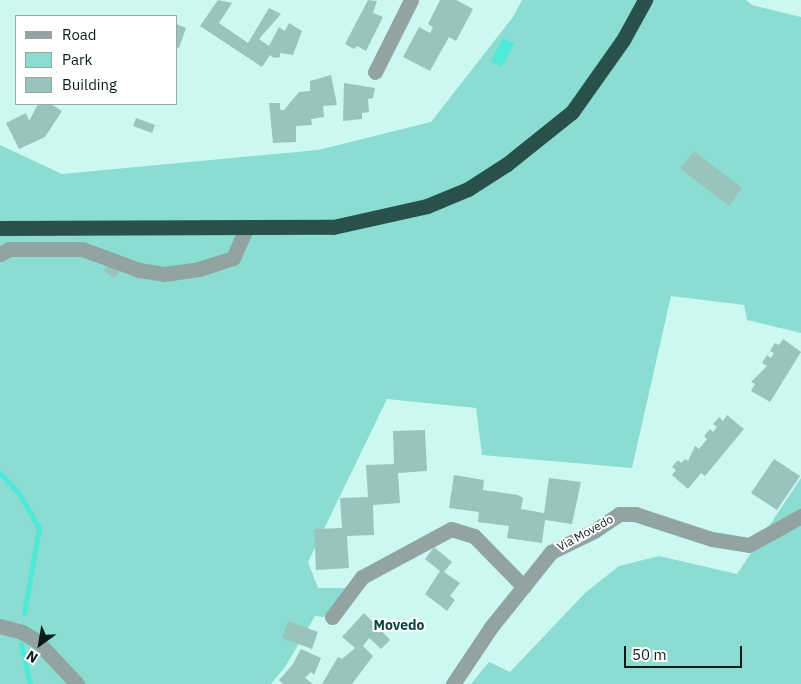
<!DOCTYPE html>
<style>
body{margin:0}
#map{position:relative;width:801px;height:684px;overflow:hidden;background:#cbf9f2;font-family:"IBM Plex Sans",sans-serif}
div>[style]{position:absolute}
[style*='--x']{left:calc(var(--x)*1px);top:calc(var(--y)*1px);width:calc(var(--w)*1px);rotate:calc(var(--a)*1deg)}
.green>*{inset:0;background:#8bdcd1}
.water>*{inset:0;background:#50e8d7}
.stream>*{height:5px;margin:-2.5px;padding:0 2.5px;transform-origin:2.5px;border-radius:2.5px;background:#50e8d7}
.building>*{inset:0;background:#98c4bd}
.street>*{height:15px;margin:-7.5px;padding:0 7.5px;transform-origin:7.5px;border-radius:7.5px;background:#91a4a1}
.highway>*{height:15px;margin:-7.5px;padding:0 7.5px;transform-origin:7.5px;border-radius:7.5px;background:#28514c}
span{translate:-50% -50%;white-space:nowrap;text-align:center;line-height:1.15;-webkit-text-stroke:4px #fff;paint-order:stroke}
.street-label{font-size:12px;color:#0a1c1a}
.neighbourhood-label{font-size:14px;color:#094842;font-weight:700}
.legend{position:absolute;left:15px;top:15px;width:162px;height:90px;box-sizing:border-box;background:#fff;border:1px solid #9da4a3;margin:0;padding:6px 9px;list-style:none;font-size:15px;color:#0a1c1a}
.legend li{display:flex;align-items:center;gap:10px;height:25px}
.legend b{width:25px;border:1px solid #9da4a3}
.north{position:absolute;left:15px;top:619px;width:50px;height:50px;-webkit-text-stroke:4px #fff;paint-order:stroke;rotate:212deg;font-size:14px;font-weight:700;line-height:20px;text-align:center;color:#0a1c1a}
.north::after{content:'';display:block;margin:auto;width:18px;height:22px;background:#0a1c1a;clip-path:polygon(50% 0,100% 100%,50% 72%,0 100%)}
.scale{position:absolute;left:624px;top:646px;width:118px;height:22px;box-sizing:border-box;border:2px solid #0a1c1a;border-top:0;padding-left:6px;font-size:15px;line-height:18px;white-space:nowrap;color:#0a1c1a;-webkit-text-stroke:4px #fff;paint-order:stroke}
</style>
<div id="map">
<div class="green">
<div style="clip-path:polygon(522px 0,746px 0,752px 5px,801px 17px,801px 333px,747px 320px,744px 305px,671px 296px,632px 468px,482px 455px,476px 408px,387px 399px,308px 562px,318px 588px,347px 588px,324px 617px,315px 616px,285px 667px,271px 684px,0 684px,0 145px,62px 174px,318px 150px,431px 122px,513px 17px)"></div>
<div style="clip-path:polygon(801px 478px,801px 684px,471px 684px,489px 662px,510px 672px,585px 593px,619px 566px,659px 556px,737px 574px)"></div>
</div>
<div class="water">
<div style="clip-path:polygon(503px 38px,514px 44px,502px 67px,491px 61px)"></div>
</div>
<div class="stream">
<div style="--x:0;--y:473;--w:26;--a:47"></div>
<div style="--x:18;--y:492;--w:42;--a:59.7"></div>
<div style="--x:39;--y:528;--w:86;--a:100"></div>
<div style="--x:21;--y:644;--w:41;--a:77.3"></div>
</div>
<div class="building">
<div style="clip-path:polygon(218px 0,232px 3px,219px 23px,248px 43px,269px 8px,281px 14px,259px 39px,269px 46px,279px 27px,285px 31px,289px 23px,302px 31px,293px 55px,280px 53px,280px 57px,274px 58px,270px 55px,262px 67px,200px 26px)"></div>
<div style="clip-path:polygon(368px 0,377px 1px,373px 13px,383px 17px,366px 51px,357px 46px,354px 49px,345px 44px)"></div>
<div style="clip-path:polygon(440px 0,456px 0,473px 9px,456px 41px,449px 37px,430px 71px,403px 57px,419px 27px,430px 33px,433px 27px,428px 24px)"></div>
<div style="clip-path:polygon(176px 24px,186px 28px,179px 48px,176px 47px)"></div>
<div style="clip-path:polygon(331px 75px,337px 105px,323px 106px,324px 117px,311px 119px,312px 125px,296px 126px,296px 142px,273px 143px,269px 103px,280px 103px,280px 110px,284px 110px,299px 92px,310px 91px,310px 81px)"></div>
<div style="clip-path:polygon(344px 83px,375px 88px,373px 98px,368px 99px,369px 112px,362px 113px,362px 119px,343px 121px)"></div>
<div style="clip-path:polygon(38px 104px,51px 104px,62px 111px,45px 137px,19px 149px,6px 123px,26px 113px,29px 121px)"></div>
<div style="clip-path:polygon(136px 118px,155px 125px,152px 133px,133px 126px)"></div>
<div style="clip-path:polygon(694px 151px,742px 188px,729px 206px,680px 168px)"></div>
<div style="clip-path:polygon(110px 261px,122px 267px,115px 278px,103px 271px)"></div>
<div style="clip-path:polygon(783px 339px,801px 352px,770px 402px,751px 391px,755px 384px,751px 382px,767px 366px,762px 363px,767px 355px,771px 358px,774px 353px,770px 351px,775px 343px,779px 345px)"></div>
<div style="clip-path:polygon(727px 415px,744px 429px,705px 476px,701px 473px,688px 489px,672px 475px,676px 470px,672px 467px,678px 460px,681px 463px,685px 459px,688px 461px,695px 446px,699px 449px,707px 439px,704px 436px,710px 429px,713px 432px,717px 427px,713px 424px,719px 417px,723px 421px)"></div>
<div style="clip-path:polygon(425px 430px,427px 471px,398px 473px,400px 503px,373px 505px,374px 535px,347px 536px,349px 568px,316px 570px,314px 529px,342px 528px,340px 498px,368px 497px,366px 465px,394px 464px,393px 431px)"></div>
<div style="clip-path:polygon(774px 459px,800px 476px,777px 510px,751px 493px)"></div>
<div style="clip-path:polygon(454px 475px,484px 480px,483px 490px,518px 495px,523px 498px,521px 509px,544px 513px,549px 478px,581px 482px,572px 524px,545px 520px,542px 543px,507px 538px,509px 526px,478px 522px,479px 512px,449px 508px)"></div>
<div style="clip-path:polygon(434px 547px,452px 562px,444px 572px,460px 583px,450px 596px,455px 600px,447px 611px,425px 594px,440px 571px,425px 559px)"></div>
<div style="clip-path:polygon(364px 613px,390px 640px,381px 649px,369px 638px,363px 646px,373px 656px,352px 684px,322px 684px,338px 657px,342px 659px,355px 648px,342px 637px)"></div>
<div style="clip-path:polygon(288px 621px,318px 632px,312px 649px,282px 638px)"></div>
<div style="clip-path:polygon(301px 649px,321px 658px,314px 675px,311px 672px,305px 678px,313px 684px,283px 684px,279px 680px,293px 664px)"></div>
</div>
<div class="street">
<div style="--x:375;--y:72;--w:80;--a:-63.4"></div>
<div style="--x:0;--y:254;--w:10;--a:-29"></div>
<div style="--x:9;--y:249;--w:73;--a:0"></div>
<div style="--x:82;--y:249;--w:61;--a:20.2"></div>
<div style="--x:139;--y:270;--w:25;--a:9"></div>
<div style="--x:164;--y:274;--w:35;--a:-8"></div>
<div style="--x:199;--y:269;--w:36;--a:-18"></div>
<div style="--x:233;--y:258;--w:34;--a:-66"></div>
<div style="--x:332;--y:617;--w:50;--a:-53.1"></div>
<div style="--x:362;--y:577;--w:101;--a:-28.3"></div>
<div style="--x:451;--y:529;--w:24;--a:17"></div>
<div style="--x:474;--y:536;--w:71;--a:45.6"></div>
<div style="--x:0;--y:626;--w:23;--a:15"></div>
<div style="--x:22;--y:632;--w:17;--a:31"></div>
<div style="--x:37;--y:641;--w:59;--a:47.1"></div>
<div style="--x:453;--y:684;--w:69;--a:-56.3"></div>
<div style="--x:491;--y:627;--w:96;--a:-51.3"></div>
<div style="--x:551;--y:552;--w:48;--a:-26"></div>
<div style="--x:594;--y:531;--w:30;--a:-34"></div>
<div style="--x:619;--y:514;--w:16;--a:0"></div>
<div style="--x:635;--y:514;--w:81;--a:18"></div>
<div style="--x:712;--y:539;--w:37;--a:9"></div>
<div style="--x:749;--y:545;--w:60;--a:-29.1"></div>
</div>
<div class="highway">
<div style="--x:0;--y:228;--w:333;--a:-0.2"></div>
<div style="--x:333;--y:227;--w:96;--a:-12.6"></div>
<div style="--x:427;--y:206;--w:44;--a:-22.5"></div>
<div style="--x:468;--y:189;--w:46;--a:-32.7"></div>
<div style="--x:507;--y:164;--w:83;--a:-38.7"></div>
<div style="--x:572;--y:112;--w:88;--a:-54.7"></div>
<div style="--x:623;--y:40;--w:46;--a:-61.2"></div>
</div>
<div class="street-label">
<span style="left:585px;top:533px;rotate:-29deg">Via Movedo</span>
</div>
<div class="neighbourhood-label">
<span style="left:399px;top:625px">Movedo</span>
</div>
<ul class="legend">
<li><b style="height:6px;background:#91a4a1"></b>Road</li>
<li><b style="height:14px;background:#8bdcd1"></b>Park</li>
<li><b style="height:14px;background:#98c4bd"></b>Building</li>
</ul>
<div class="north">N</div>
<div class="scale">50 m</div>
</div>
